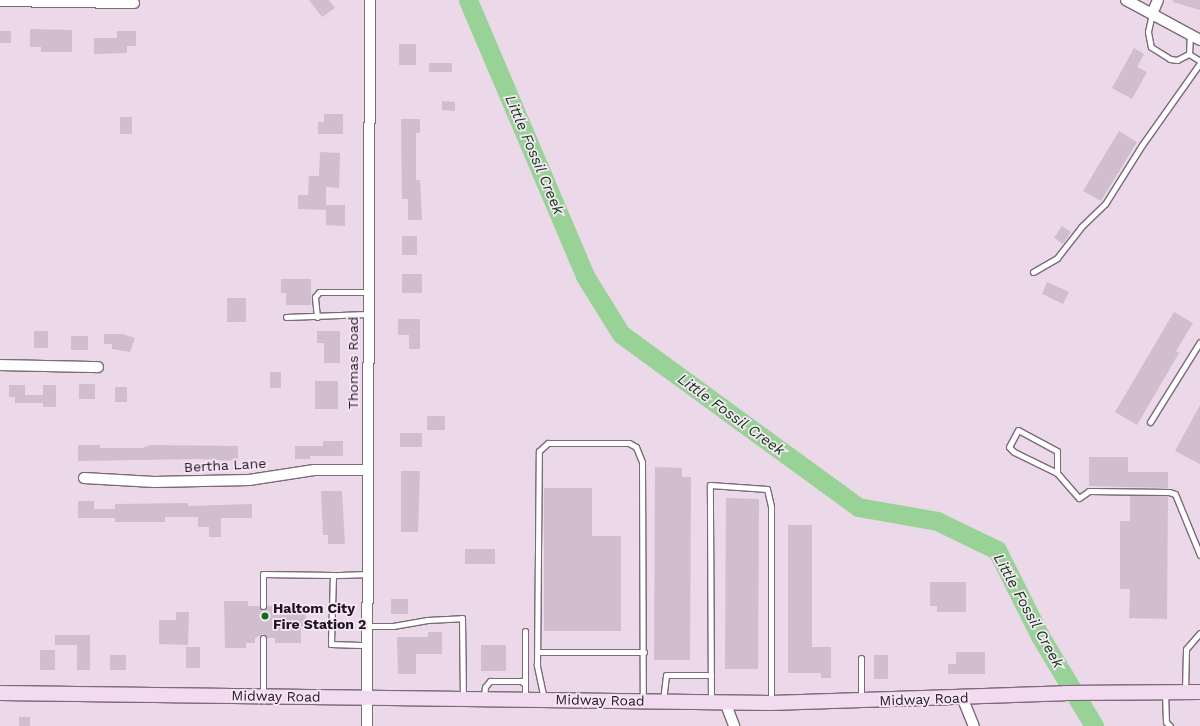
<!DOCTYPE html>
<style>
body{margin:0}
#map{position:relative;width:1200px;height:726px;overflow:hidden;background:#ebd8e9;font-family:"Work Sans",sans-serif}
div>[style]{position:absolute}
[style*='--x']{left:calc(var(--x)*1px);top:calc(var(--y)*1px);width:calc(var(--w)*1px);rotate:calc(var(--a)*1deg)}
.river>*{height:19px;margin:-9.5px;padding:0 9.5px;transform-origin:9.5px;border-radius:9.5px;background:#99d297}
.building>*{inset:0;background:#d0bdce}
.roads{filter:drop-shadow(1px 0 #7b6a79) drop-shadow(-1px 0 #7b6a79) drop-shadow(0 1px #7b6a79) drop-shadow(0 -1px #7b6a79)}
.service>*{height:5px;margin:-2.5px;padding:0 2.5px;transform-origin:2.5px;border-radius:2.5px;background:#fff}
.minor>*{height:10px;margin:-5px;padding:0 5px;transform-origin:5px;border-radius:5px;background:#fff}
.secondary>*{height:14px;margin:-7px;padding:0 7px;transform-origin:7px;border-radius:7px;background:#f2dbf1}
.dots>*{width:11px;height:11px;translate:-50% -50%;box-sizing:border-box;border:2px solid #f8e5f7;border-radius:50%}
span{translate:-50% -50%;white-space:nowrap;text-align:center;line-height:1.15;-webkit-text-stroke:3.5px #f8e5f7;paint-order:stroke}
.street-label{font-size:14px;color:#1e181e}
.poi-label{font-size:14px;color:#1e181e;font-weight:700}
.left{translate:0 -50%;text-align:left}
.water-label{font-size:15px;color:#05430b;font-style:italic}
</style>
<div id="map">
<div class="river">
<div style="--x:468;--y:0;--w:300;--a:67"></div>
<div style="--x:585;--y:276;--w:68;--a:58.2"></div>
<div style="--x:621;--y:334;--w:293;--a:36.1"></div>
<div style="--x:858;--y:507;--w:80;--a:10"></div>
<div style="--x:937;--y:521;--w:67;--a:25.8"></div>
<div style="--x:997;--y:550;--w:96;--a:63.4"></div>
<div style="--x:1040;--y:636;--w:105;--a:59"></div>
</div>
<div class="building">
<div style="clip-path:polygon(309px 0,329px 0,335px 8px,322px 17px)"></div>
<div style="clip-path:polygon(1173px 0,1200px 0,1200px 10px,1173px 2px)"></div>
<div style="clip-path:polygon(30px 29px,72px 30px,72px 52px,41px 52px,41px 47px,30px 47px)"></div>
<div style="clip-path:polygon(0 31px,11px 31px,11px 43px,0 43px)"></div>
<div style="clip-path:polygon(117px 31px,136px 31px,136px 46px,127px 46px,127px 53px,94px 54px,94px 38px,117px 38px)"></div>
<div style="clip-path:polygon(399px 44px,416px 44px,416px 65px,399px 65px)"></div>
<div style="clip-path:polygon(1134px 48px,1144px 54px,1137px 67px,1147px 72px,1132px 99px,1112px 88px)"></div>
<div style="clip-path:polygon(429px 63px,452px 63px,452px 72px,429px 72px)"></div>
<div style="clip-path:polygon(442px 101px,455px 102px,455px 111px,442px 110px)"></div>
<div style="clip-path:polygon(324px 114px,343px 114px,343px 134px,318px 134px,318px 122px,324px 122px)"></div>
<div style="clip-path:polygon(120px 117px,132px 117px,132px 134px,120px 134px)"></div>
<div style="clip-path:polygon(401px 119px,420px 119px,420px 133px,416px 133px,416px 180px,420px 180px,422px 220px,408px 220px,408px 199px,402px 199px)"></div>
<div style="clip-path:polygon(1119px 131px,1137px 142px,1101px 201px,1083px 191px)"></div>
<div style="clip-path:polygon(320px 152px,340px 153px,339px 188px,326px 187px,326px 210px,298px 209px,298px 195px,308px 195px,309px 176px,319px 176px)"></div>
<div style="clip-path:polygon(326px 205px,345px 205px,345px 226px,326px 225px)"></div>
<div style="clip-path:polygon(1062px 226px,1071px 232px,1063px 244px,1054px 238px)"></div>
<div style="clip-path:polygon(402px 236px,417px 236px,417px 255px,402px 255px)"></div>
<div style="clip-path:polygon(402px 274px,422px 274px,422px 293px,402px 293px)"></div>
<div style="clip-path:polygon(281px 279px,311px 279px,311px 305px,286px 305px,286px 293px,281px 293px)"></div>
<div style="clip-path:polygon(1047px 282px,1069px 292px,1063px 304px,1042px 294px)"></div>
<div style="clip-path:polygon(227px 298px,246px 298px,246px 322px,227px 322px)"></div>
<div style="clip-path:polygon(1174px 312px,1193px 323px,1176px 351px,1179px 353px,1137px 425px,1115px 412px)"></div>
<div style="clip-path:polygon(398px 319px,420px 319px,420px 349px,409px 349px,409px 335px,398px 335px)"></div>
<div style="clip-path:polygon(34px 331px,48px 331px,48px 348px,34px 348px)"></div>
<div style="clip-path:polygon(317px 331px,340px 331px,340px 363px,324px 363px,324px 343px,317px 343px)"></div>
<div style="clip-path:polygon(104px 334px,123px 334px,135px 338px,130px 352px,112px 349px,112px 344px,104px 344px)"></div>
<div style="clip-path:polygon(71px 336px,88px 336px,88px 350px,71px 350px)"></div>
<div style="clip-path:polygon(270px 372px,281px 372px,281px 388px,270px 388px)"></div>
<div style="clip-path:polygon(315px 381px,338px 381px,338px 409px,315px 409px)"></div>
<div style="clip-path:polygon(79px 384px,95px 384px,95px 399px,79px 399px)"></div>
<div style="clip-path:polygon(9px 385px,25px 385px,25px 395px,43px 395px,43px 385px,56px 385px,56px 407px,43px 407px,43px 403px,15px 403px,15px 397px,9px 397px)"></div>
<div style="clip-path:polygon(115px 387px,127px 387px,127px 402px,115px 402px)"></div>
<div style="clip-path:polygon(1200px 405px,1200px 464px,1175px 451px)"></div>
<div style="clip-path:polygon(427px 416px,445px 416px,445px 430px,427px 430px)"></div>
<div style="clip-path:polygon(400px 433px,422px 433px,422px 447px,400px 447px)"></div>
<div style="clip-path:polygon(323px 441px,343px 441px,343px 456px,310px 456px,310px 459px,295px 459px,295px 446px,323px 446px)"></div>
<div style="clip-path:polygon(78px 445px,100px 445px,100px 448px,143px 448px,150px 445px,238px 446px,238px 461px,198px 459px,78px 461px)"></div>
<div style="clip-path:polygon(1089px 457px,1128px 457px,1128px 472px,1168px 472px,1168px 488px,1089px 486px)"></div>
<div style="clip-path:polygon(655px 467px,682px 468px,682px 477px,691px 477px,690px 660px,654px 660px)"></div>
<div style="clip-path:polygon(401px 471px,420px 471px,418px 532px,401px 532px)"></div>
<div style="clip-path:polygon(544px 488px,592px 488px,592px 536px,621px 536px,621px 631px,544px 631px)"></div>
<div style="clip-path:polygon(321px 491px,342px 491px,345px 544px,328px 544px,328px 535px,323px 535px)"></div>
<div style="clip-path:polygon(1130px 496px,1168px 496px,1167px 619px,1129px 618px,1130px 589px,1120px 589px,1120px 521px,1130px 521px)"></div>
<div style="clip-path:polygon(726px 498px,759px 499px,758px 669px,725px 669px)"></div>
<div style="clip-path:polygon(78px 501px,94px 501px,94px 509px,115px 509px,115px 504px,188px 503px,188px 506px,252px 504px,252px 518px,221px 518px,221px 537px,209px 537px,209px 527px,198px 527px,198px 517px,165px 517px,165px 522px,115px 522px,115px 518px,78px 518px)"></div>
<div style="clip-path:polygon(788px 525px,812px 525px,812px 647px,831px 647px,831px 678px,821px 678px,821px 673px,788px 673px)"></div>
<div style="clip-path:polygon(465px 549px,495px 549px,495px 564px,465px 564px)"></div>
<div style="clip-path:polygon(930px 582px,966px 582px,966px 612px,937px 612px,937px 606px,930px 606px)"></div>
<div style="clip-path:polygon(391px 599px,408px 599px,408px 614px,391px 614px)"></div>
<div style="clip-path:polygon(224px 601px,248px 601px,248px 606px,259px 606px,263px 610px,267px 606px,306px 605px,306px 627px,301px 627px,301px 643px,275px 643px,275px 638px,267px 638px,263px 634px,255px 638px,255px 643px,246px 643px,246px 648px,225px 648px)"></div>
<div style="clip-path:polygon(176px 612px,189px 612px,188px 645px,159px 644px,159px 620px,176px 620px)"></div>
<div style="clip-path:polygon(428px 632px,442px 632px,442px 654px,416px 654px,416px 674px,398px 674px,397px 637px,428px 637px)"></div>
<div style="clip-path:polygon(55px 635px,90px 635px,90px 670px,77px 670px,77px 645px,55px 645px)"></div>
<div style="clip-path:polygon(481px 645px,506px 645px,506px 671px,481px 671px)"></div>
<div style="clip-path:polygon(186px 647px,200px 647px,200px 668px,186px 668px)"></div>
<div style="clip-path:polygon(40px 650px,55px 650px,55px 670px,40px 670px)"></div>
<div style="clip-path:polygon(956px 652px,985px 652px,985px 674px,948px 674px,948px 664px,956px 664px)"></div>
<div style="clip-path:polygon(110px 655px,126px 655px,126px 670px,110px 670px)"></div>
<div style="clip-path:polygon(874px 655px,888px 655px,888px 679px,874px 679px)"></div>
<div style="clip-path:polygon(19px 717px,30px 717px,30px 726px,19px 726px)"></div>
</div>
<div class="roads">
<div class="service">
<div style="--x:1152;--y:14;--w:18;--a:103"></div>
<div style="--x:1148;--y:32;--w:15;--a:79"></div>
<div style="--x:1151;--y:47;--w:22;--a:32"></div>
<div style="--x:1170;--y:59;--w:7;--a:8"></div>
<div style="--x:1177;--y:60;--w:13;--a:-27"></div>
<div style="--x:1190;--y:35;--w:19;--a:93"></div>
<div style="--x:1189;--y:54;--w:13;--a:32"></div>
<div style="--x:1033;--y:272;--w:28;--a:-30"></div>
<div style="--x:1057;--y:258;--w:39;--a:-52"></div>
<div style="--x:1081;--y:227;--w:33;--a:-44"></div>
<div style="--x:1105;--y:204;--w:70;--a:-57.9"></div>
<div style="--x:1142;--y:145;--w:100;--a:-54.7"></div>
<div style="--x:286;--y:317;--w:81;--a:-2.1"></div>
<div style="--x:317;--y:317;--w:20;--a:-96"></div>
<div style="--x:315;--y:297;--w:6;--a:-51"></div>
<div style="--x:319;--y:292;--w:48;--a:0"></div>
<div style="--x:1150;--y:422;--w:94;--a:-58"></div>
<div style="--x:1057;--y:473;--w:22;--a:-90"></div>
<div style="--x:1057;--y:451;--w:44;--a:-151.7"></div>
<div style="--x:1018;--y:430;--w:19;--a:118"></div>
<div style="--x:1009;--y:447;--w:7;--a:45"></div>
<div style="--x:1014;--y:452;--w:48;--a:26"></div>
<div style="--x:1057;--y:473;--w:33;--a:49"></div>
<div style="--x:1079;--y:498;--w:12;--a:-35"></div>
<div style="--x:1089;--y:491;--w:80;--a:0.7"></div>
<div style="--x:1169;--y:492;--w:6;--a:18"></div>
<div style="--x:1175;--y:494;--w:66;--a:67.7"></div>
<div style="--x:367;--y:574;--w:34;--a:178"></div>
<div style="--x:333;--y:575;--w:69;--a:91.7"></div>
<div style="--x:331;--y:644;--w:37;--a:2"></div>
<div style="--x:263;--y:606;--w:32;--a:-90"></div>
<div style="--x:263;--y:574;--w:70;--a:0.8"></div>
<div style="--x:368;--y:626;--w:25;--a:0"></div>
<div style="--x:393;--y:626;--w:35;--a:-10"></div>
<div style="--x:427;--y:620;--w:35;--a:-3"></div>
<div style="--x:462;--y:618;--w:79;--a:89.3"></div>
<div style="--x:525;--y:631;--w:53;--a:90"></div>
<div style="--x:263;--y:638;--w:57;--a:90"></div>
<div style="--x:538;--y:652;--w:106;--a:0"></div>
<div style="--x:861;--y:658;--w:40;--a:90"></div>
<div style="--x:1185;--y:691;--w:42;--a:-88.6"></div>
<div style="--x:1186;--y:649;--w:21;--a:-49"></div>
<div style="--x:1165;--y:693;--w:29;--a:88"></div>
<div style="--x:1166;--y:722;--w:6;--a:45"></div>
<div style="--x:484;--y:698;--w:11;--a:-85"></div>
<div style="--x:485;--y:687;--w:8;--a:-50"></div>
<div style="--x:490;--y:681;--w:31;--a:0"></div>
<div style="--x:521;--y:681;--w:5;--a:37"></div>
<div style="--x:525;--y:684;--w:15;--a:90"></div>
<div style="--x:544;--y:699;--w:35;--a:-102"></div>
<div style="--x:537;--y:665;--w:214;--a:-89.5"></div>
<div style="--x:539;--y:451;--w:12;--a:-42"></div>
<div style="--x:548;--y:443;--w:81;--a:0"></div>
<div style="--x:629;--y:443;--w:8;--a:30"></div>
<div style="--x:636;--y:447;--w:16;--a:68"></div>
<div style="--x:642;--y:462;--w:238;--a:89.8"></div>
<div style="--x:663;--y:700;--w:25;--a:-83"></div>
<div style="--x:666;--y:675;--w:45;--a:0"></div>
<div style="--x:711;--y:701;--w:216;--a:-90.3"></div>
<div style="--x:710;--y:485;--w:57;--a:4"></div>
<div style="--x:767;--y:489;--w:17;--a:77"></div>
<div style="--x:771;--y:506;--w:196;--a:90"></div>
</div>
<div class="minor">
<div style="--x:1126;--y:0;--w:84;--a:28.4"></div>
<div style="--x:0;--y:1;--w:134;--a:0.9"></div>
<div style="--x:1152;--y:14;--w:15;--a:-67"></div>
<div style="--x:0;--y:365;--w:98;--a:1.2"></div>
<div style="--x:84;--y:478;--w:70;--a:3.3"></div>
<div style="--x:154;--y:482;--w:95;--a:-1.2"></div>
<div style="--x:249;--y:480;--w:66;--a:-8.7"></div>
<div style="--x:314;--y:470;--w:53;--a:0"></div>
<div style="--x:962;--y:697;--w:31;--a:68"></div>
<div style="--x:725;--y:702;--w:26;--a:69"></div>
<div style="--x:367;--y:726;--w:726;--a:-89.76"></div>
</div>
<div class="secondary">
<div style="--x:0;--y:693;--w:771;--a:0.74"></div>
<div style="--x:771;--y:703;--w:294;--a:-1.9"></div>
<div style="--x:1065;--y:693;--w:135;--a:-0.4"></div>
</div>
</div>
<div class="dots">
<div style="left:265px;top:616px;background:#106d19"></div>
</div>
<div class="street-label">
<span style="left:353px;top:363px;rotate:-90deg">Thomas Road</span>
<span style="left:225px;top:465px;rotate:-3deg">Bertha Lane</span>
<span style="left:276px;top:696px;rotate:1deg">Midway Road</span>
<span style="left:924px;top:699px;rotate:-2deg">Midway Road</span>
<span style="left:600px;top:700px;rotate:1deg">Midway Road</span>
</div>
<div class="poi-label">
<span class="left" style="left:273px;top:616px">Haltom City<br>Fire Station 2</span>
</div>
<div class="water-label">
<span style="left:534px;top:155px;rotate:67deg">Little Fossil Creek</span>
<span style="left:731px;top:415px;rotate:36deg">Little Fossil Creek</span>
<span style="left:1028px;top:611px;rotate:61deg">Little Fossil Creek</span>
</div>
</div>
